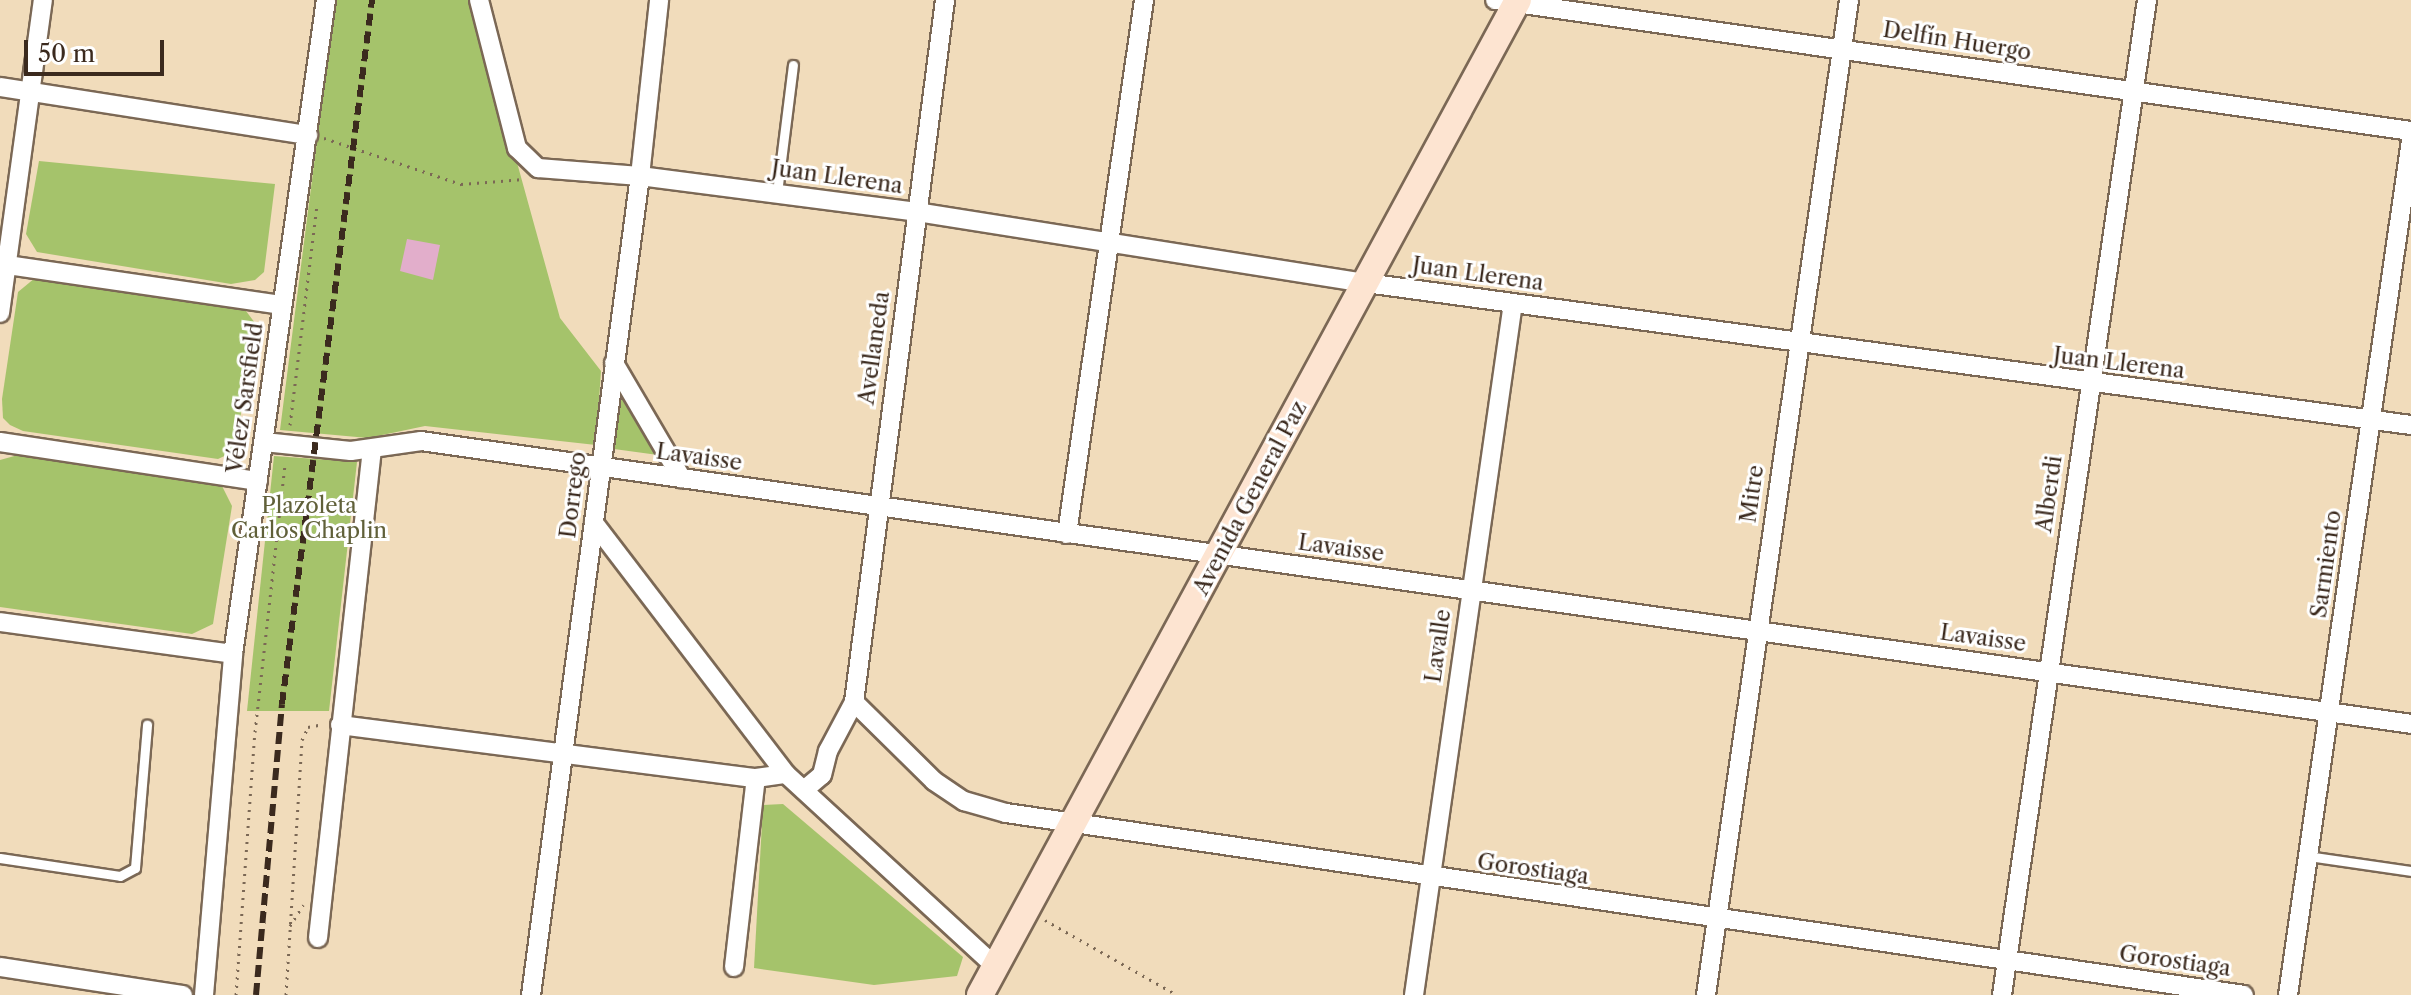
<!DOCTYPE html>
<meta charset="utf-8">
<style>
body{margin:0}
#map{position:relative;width:2411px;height:995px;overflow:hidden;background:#f1dcbb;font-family:"Libre Caslon Text",serif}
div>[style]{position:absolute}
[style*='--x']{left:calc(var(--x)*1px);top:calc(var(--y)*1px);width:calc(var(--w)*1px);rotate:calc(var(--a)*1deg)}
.green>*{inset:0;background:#a5c36b}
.building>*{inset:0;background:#e2aecb}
.path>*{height:3px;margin-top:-1.5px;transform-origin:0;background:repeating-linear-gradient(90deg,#7b6855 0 2px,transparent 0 8px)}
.roads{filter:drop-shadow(2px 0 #7b6855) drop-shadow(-2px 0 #7b6855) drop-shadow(0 2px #7b6855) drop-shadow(0 -2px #7b6855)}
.lane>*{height:9px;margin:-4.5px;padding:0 4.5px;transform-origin:4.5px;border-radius:4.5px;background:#fff}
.street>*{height:18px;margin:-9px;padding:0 9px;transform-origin:9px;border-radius:9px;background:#fff}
.secondary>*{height:26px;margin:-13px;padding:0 13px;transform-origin:13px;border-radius:13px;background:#fde4d1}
.rail>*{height:6px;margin-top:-3px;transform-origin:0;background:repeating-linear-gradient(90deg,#3b2a1e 0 12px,transparent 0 18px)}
span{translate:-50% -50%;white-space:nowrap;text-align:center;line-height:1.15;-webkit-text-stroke:6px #fff;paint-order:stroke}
.street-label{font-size:22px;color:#3b2a1e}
.park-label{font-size:22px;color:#606039}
.scale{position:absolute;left:24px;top:40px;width:140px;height:36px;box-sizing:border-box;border:4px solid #3b2a1e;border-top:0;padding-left:10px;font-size:24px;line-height:28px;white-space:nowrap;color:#3b2a1e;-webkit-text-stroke:6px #fff;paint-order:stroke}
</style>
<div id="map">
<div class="green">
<div style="clip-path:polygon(335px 0,472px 0,560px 318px,601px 371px,596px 445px,425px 426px,368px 438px,280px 430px)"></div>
<div style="clip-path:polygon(39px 161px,275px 184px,264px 272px,255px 280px,231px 284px,37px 252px,26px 234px)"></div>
<div style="clip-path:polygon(35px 278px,243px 307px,255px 323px,235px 451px,218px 459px,23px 431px,10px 425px,3px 418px,2px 399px,18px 292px)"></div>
<div style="clip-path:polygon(622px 394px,658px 455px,614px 449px)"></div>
<div style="clip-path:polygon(18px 455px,222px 486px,232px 506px,213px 624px,192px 634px,0 607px,0 460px)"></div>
<div style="clip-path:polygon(274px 456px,357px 462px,329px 711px,247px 711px)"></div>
<div style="clip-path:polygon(783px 804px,963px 957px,957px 976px,874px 985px,754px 968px,763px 805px)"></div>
</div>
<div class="building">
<div style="clip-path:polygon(407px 239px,440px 245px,433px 280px,400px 271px)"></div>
</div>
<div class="path">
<div style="--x:324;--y:138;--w:145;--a:18.6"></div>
<div style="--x:461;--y:184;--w:63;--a:-4.5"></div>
<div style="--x:290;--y:425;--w:221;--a:-83"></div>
<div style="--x:1045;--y:920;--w:152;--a:29.6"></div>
<div style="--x:290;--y:926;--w:25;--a:-58"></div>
<div style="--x:236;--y:995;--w:264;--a:-85.9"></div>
<div style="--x:255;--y:732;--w:270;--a:-83.6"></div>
<div style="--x:286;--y:995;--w:256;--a:-86.4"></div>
<div style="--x:302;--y:740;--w:14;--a:-65"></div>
<div style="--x:308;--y:727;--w:16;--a:-11"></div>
</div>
<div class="roads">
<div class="lane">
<div style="--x:777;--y:193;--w:129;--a:-82.9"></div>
<div style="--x:2308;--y:856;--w:104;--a:8.3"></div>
<div style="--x:0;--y:858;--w:121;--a:8.5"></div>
<div style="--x:120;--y:876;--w:17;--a:-28"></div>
<div style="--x:135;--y:868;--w:144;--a:-85.2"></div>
</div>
<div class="street">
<div style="--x:479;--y:0;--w:153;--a:75.6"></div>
<div style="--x:517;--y:148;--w:29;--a:44"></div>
<div style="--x:538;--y:168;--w:102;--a:4.5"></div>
<div style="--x:640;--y:176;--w:279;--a:7.4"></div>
<div style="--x:917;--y:212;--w:455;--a:9"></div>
<div style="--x:1366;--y:283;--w:1055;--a:7.74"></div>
<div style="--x:1495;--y:0;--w:925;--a:8.14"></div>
<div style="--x:0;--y:87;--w:312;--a:8.9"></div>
<div style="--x:0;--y:264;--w:285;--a:8.3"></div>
<div style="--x:0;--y:313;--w:316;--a:-82.2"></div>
<div style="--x:614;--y:363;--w:134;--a:59.6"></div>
<div style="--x:0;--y:442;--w:261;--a:8.6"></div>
<div style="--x:264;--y:442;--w:87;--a:5.9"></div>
<div style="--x:351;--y:451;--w:71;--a:-8.1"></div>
<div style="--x:421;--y:441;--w:2010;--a:8.09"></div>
<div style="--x:594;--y:523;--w:316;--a:52.6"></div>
<div style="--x:786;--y:774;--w:282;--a:42.6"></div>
<div style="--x:1067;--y:534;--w:540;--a:-81.79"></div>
<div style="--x:0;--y:622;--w:235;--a:7.8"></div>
<div style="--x:854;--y:702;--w:112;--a:44.6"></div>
<div style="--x:934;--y:781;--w:36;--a:34"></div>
<div style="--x:964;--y:801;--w:44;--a:15.9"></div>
<div style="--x:1006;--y:813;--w:1251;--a:8.36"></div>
<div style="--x:340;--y:725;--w:419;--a:7.3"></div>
<div style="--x:756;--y:778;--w:30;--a:-8"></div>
<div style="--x:804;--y:790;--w:23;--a:-40"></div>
<div style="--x:822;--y:775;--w:25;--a:-76"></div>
<div style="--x:828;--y:751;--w:55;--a:-62"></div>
<div style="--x:854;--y:702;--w:708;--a:-82.61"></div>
<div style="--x:318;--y:938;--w:491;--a:-83.7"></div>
<div style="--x:0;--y:967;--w:185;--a:8.7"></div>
<div style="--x:734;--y:967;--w:190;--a:-83.4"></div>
<div style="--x:204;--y:995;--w:342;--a:-85.1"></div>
<div style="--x:233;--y:654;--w:661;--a:-81.91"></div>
<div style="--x:531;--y:995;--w:826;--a:-82.42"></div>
<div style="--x:640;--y:176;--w:177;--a:-83.8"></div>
<div style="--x:1414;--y:995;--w:699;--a:-81.86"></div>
<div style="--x:1706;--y:995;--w:1005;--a:-81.82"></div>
<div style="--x:2002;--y:995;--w:1006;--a:-81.71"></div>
<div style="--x:2288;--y:995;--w:864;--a:-81.81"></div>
</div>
<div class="secondary">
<div style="--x:980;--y:995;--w:1131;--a:-61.6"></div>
</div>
</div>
<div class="rail">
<div style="--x:256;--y:995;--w:292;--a:-84.9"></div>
<div style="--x:282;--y:704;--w:710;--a:-82.71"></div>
</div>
<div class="street-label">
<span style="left:1957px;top:41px;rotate:9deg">Delfín Huergo</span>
<span style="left:837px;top:177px;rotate:8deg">Juan Llerena</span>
<span style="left:1478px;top:274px;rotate:8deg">Juan Llerena</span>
<span style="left:874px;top:348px;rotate:-82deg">Avellaneda</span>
<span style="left:2119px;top:363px;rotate:7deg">Juan Llerena</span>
<span style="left:245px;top:398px;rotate:-82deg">Vélez Sarsfield</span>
<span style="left:699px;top:457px;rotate:8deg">Lavaisse</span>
<span style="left:1752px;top:494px;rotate:-82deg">Mitre</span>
<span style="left:2049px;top:494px;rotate:-82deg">Alberdi</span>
<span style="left:573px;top:495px;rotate:-83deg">Dorrego</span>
<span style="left:1250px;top:498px;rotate:-62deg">Avenida General Paz</span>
<span style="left:1341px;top:548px;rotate:8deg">Lavaisse</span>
<span style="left:2326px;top:564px;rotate:-82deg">Sarmiento</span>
<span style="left:1983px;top:638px;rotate:8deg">Lavaisse</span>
<span style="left:1438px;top:646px;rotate:-82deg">Lavalle</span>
<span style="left:1533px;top:869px;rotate:8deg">Gorostiaga</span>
<span style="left:2175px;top:961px;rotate:8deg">Gorostiaga</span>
</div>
<div class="park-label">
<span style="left:309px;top:518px">Plazoleta<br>Carlos Chaplin</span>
</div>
<div class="scale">50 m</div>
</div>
